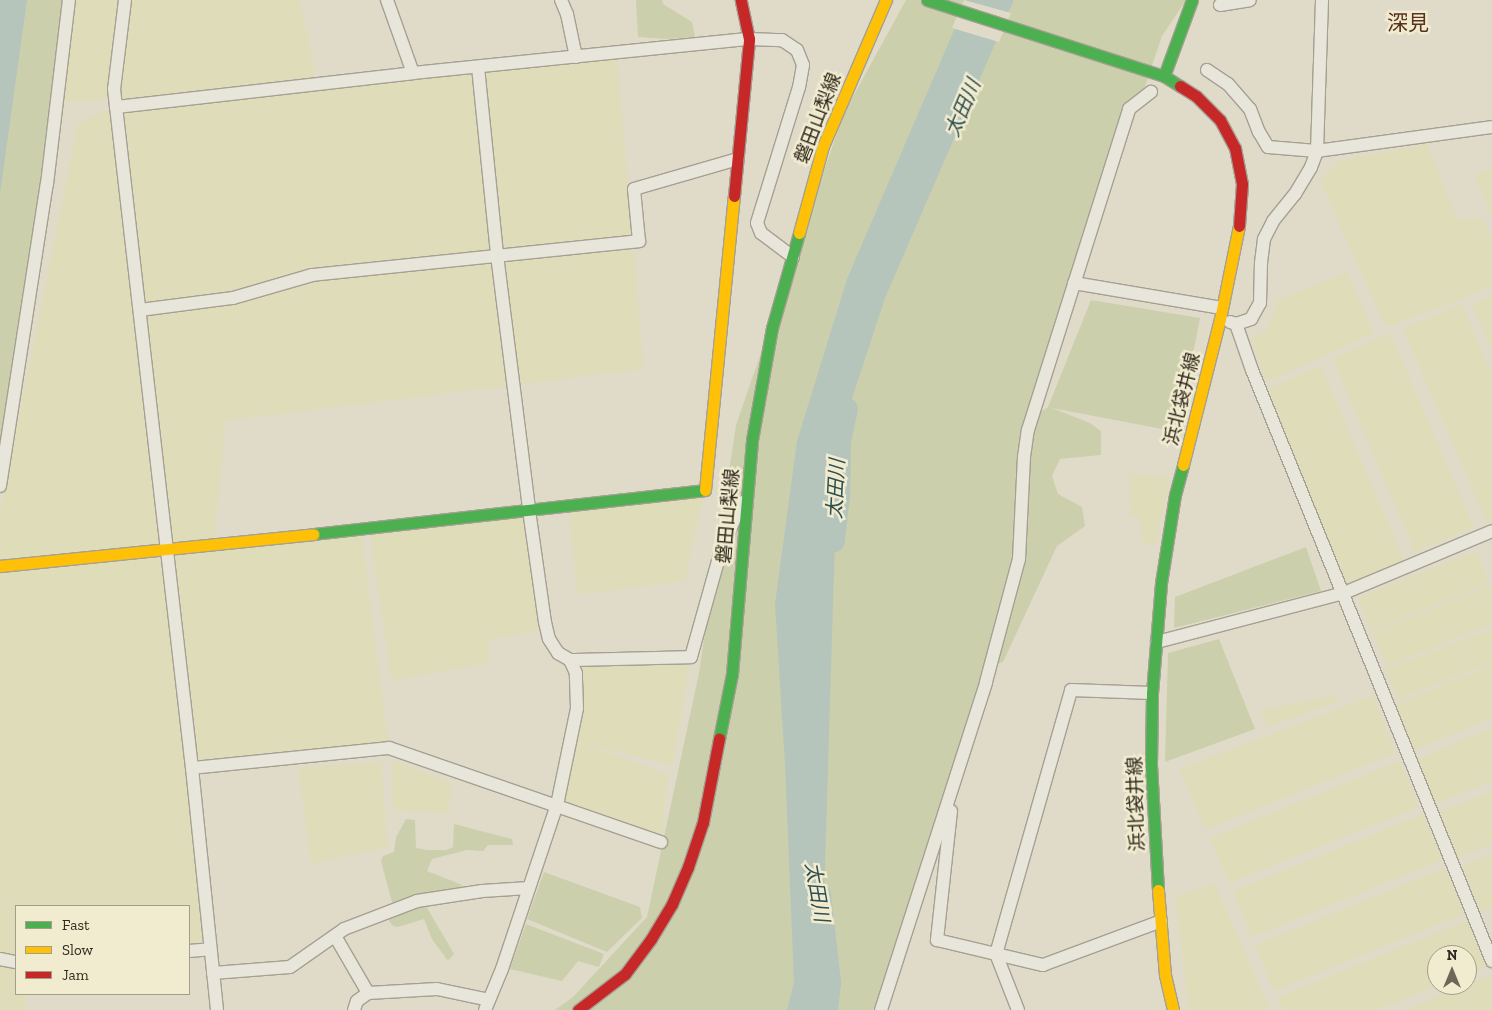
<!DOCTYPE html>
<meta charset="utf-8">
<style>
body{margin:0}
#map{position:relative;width:1492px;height:1010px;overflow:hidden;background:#e0dbc9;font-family:"Zilla Slab","Noto Sans JP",serif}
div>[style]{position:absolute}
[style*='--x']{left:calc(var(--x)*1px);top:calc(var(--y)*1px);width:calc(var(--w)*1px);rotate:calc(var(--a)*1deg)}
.farmland>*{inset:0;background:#dfdcba}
.green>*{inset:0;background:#cccfac}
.water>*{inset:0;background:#b5c5bc}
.pier>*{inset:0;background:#e0dbc9}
.river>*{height:25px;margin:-12.5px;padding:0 12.5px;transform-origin:12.5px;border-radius:12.5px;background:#b5c5bc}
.roads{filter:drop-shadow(1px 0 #a5a093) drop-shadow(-1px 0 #a5a093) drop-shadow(0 1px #a5a093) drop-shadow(0 -1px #a5a093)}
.street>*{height:12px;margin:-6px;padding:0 6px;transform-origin:6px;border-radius:6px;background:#e8e5da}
.fast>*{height:11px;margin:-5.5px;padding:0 5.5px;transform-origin:5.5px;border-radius:5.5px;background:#4caf50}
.slow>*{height:11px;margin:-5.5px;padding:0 5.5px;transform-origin:5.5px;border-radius:5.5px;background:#ffc107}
.jam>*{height:11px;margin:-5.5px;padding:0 5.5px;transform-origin:5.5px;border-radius:5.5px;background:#c62828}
span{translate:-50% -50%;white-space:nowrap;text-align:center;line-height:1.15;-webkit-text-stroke:5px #f1ebcf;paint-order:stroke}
.street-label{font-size:19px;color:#31291d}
.water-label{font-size:20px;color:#2d4f50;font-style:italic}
.quarter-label{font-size:21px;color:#5a3220}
.legend{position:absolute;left:15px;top:905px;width:175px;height:90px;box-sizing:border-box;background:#f1ebcf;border:1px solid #a49d88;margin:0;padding:6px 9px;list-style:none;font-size:15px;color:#31291d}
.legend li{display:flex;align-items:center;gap:10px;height:25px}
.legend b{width:25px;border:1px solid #a49d88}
.north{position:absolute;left:1427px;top:945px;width:50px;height:50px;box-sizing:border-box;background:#f1ebcf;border:1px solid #a49d88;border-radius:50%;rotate:0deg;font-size:14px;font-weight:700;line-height:20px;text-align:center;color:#31291d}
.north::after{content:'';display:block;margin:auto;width:18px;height:22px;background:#6e6759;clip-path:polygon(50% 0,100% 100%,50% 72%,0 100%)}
</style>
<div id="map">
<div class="farmland">
<div style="clip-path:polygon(69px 0,300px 0,317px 84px,57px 103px)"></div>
<div style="clip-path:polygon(617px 53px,644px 369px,226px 421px,214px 544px,361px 528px,389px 748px,191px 761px,209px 939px,189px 945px,189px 906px,16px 906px,16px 962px,0 959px,0 510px,78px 123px,116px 107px)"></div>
<div style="clip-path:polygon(1427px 144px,1457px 219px,1482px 218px,1492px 239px,1492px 285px,1460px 300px,1386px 327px,1320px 181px,1337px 161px)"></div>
<div style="clip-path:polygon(1492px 168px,1492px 217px,1474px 175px)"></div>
<div style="clip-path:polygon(1347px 272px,1374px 333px,1267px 382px,1251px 340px,1269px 327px,1277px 300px)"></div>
<div style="clip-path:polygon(1492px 295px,1492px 351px,1472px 304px)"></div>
<div style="clip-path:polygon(1462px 304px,1492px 375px,1492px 521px,1487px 523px,1403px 329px)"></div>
<div style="clip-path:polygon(1390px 333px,1474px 527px,1415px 552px,1332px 358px)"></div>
<div style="clip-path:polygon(1321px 366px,1404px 560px,1346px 585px,1262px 391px)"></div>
<div style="clip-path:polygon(1129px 474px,1170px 477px,1156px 545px,1142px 543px,1140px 518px,1130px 516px)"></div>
<div style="clip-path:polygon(705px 491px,685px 581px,578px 595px,568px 512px)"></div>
<div style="clip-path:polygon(529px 510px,547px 630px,489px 639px,489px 663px,391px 681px,369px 528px)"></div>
<div style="clip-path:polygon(1476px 551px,1489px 584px,1371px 630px,1358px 597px)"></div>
<div style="clip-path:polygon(1491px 586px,1492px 624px,1386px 666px,1372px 632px)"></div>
<div style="clip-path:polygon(1492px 629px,1492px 662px,1398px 699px,1385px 669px)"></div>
<div style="clip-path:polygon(691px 657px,672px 765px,577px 742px,668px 774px,662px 834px,557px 805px,570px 739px,577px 660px)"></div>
<div style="clip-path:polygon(1492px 665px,1492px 718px,1412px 751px,1393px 705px)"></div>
<div style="clip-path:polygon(1336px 695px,1338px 701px,1268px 727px,1260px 710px)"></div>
<div style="clip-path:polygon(1374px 695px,1395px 753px,1205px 830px,1180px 769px)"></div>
<div style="clip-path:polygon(1492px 728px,1492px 781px,1435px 804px,1417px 759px)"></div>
<div style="clip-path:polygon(391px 760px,453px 784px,448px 813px,393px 810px)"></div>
<div style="clip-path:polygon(1400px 761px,1419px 807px,1229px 883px,1210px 838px)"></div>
<div style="clip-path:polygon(381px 762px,388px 847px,311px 864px,298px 767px)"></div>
<div style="clip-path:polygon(1492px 791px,1492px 844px,1458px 858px,1440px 812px)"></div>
<div style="clip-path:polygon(1423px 814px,1442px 860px,1252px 937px,1233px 891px)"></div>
<div style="clip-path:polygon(1492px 854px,1492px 907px,1481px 912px,1462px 866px)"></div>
<div style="clip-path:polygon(1445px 868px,1464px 914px,1274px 991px,1255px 945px)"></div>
<div style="clip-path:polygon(1215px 884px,1270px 1010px,1189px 1010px,1175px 896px)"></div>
<div style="clip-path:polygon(1468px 920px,1487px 966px,1467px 974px,1467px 955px,1437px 955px,1437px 985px,1440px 985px,1378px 1010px,1283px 1010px,1278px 997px)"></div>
<div style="clip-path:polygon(0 965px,16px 969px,16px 994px,25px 994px,26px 1010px,0 1010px)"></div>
<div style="clip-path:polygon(1489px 976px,1492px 984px,1492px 1010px,1405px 1010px)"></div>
</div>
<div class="green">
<div style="clip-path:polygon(0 0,65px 0,50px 163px,0 491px)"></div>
<div style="clip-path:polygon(636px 0,662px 0,663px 4px,692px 22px,695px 37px,667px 39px,638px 37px)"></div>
<div style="clip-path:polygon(906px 0,1186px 0,1162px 36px,1033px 417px,1048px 407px,1091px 300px,1200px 318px,1178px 432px,1052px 408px,1090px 423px,1101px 431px,1101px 455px,1060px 459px,1052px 476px,1058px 494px,1082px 507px,1085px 526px,1057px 546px,1003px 662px,996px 664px,1017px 568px,909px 922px,873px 1010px,555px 1010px,573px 997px,647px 917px,699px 673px,736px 425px,844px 113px)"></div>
<div style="clip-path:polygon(1306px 547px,1321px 591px,1174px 628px,1175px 597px)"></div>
<div style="clip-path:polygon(1219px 639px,1255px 729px,1165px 762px,1168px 653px)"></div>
<div style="clip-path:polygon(406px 819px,415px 820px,416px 848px,427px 850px,447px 850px,453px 847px,454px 824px,512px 839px,513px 845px,488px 845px,483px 851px,467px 850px,432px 859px,427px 871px,460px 884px,475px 897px,426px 906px,454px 954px,448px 961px,432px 939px,424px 919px,398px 927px,393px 926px,389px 921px,392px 902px,381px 861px,383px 856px,394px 852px,396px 837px)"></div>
<div style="clip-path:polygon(544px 872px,640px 907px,642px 918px,607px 952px,527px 919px)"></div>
<div style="clip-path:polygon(526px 924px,604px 954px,599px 967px,578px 961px,562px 981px,510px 969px)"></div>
</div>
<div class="water">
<div style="clip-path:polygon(0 0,27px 0,0 194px)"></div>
<div style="clip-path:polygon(967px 0,1014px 0,885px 298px,838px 441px,823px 930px,823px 1010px,787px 1010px,794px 983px,785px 764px,775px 604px,797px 441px,847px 279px)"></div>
</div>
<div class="pier">
<div style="clip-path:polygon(964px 0,1011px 13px,999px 42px,952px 28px)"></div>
</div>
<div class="river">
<div style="--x:832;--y:540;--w:45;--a:-83.7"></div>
<div style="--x:837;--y:495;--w:54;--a:-88.9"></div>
<div style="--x:838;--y:441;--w:33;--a:-78"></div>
<div style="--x:818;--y:895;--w:88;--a:83.4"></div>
<div style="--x:828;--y:982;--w:28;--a:96"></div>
</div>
<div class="roads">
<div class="street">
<div style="--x:125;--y:0;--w:90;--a:97"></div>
<div style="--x:114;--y:89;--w:683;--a:83.45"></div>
<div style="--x:192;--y:768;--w:243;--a:84.1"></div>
<div style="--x:387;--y:0;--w:77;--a:70.4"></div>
<div style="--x:561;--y:0;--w:15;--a:67"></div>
<div style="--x:567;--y:14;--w:44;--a:78.2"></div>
<div style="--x:1220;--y:5;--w:30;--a:-9"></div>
<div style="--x:478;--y:67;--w:189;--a:84.2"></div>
<div style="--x:497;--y:255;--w:257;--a:82.8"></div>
<div style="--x:529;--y:510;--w:113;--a:81.9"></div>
<div style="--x:545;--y:622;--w:17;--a:77"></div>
<div style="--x:549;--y:639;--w:17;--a:57"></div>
<div style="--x:558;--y:653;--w:14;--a:30"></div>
<div style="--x:570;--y:660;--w:121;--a:-1.4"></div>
<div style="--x:691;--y:657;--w:111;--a:-74.3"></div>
<div style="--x:721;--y:550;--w:52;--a:-66.4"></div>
<div style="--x:1207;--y:70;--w:25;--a:34"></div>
<div style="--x:1228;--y:84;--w:33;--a:49"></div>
<div style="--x:1250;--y:109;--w:25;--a:69"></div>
<div style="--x:1259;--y:132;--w:17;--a:59"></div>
<div style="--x:1268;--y:147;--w:49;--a:4.7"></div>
<div style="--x:1317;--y:151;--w:177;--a:-7.8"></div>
<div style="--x:116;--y:107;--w:299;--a:-6.5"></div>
<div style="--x:413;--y:73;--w:338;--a:-5.8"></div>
<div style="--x:749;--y:39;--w:33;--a:2"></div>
<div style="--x:782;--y:40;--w:18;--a:34"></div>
<div style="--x:797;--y:50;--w:16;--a:68"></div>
<div style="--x:803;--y:65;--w:22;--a:100"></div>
<div style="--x:799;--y:87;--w:142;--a:107.2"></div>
<div style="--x:757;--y:223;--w:11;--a:68"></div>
<div style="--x:761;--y:233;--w:40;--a:37"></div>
<div style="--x:1074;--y:283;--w:150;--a:9.6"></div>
<div style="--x:140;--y:310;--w:94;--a:-7.4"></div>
<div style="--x:233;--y:298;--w:82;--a:-16.2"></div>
<div style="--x:312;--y:275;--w:329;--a:-5.9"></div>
<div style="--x:639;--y:241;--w:52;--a:-95.5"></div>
<div style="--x:634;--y:189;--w:108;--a:-16.1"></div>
<div style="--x:1230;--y:322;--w:6;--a:18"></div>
<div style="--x:1236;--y:324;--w:16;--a:-18"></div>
<div style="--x:1251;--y:319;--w:18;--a:-61"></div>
<div style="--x:1260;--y:303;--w:40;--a:-88.6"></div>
<div style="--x:1261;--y:263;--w:24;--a:-83"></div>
<div style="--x:1264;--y:239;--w:20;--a:-63"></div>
<div style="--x:1273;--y:221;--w:35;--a:-51"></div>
<div style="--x:1295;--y:194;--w:31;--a:-59"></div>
<div style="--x:1311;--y:167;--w:17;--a:-69"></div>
<div style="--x:1317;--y:151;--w:151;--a:-88.1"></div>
<div style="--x:1236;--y:324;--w:49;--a:70.8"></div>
<div style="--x:1252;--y:370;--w:638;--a:67.9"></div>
<div style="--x:0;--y:486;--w:306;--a:-81.2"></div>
<div style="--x:47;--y:184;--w:185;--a:-83.2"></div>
<div style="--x:1157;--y:642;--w:193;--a:-14.7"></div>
<div style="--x:1344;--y:593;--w:160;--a:-22.7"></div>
<div style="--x:192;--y:768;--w:198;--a:-5.8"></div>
<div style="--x:389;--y:748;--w:288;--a:19.1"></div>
<div style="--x:951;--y:811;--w:130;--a:96.2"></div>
<div style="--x:937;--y:940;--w:109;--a:13.3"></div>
<div style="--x:1043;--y:965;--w:126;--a:-20.4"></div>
<div style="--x:335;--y:936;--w:66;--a:59.9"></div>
<div style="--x:189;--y:951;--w:21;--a:-5"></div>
<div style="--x:0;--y:959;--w:16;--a:11"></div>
<div style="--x:213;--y:973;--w:77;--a:-4.5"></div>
<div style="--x:290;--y:967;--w:66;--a:-35.1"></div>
<div style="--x:344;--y:929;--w:78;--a:-21"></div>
<div style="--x:417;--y:901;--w:66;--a:-8.7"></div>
<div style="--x:482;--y:891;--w:47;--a:-3.7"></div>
<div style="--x:354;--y:1010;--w:9;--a:-72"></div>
<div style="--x:357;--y:1001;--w:14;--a:-36"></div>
<div style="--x:368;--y:993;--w:69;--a:-3.3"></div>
<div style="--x:437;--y:989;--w:53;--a:11.9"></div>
<div style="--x:485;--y:1010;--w:44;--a:-67.5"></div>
<div style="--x:502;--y:969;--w:173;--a:-71.5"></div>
<div style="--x:557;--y:805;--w:99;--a:-78.3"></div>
<div style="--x:577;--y:708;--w:35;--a:-92"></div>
<div style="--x:576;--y:673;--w:14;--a:-115"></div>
<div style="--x:881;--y:1010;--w:344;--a:-72.2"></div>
<div style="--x:986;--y:682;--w:127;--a:-75"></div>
<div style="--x:1019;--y:559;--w:102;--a:-87.2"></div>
<div style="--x:1024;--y:457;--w:27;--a:-82"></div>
<div style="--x:1028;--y:430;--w:337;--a:-72.5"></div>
<div style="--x:1129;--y:109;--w:28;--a:-38"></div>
<div style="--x:1018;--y:1010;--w:60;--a:-111.4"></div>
<div style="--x:996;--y:954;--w:274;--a:-74.1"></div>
<div style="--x:1071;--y:690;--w:81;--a:2.1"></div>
</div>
<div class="fast">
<div style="--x:927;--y:0;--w:249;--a:17.8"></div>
<div style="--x:1164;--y:76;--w:19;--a:32"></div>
<div style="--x:1164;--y:76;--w:81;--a:-69.8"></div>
<div style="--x:313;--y:534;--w:394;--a:-6.4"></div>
<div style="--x:719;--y:739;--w:66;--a:-78.7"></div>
<div style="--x:732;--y:674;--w:235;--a:-85.1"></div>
<div style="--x:752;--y:440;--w:114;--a:-79.9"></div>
<div style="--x:772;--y:328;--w:99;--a:-74.1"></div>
<div style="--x:1158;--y:890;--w:125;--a:-93.2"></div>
<div style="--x:1151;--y:765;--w:72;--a:-89.2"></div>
<div style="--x:1152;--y:693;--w:110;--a:-85.3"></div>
<div style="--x:1161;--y:583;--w:89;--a:-81"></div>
<div style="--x:1175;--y:495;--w:31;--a:-75"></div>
</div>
<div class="slow">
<div style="--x:799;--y:233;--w:90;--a:-74.6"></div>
<div style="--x:823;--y:146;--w:159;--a:-66.7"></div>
<div style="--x:1183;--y:465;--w:151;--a:-75.8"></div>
<div style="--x:1220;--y:319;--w:95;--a:-78.5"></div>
<div style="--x:705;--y:490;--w:295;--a:-84.4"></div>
<div style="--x:0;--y:566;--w:315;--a:-5.8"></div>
<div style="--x:1158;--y:890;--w:85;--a:85.3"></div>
<div style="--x:1165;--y:975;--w:36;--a:77"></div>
</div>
<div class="jam">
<div style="--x:1180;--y:86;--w:19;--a:32"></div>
<div style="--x:1196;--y:96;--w:34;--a:45"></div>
<div style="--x:1220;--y:120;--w:32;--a:62"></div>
<div style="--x:1235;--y:148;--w:37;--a:79"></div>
<div style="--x:1242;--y:184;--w:42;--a:94.1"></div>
<div style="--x:734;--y:196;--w:158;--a:-84.5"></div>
<div style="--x:749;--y:39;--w:40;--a:-102"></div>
<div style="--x:578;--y:1010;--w:59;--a:-37.5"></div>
<div style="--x:625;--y:974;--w:44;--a:-53.4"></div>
<div style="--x:651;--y:939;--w:41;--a:-59"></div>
<div style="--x:672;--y:904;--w:40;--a:-66.6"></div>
<div style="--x:688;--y:867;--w:47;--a:-71.6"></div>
<div style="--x:703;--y:822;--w:85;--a:-79.1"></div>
</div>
</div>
<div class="street-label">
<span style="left:818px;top:118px;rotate:-69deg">磐田山梨線</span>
<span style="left:1182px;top:399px;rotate:-76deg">浜北袋井線</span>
<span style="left:728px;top:516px;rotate:-85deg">磐田山梨線</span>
<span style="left:1136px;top:804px;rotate:-92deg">浜北袋井線</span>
</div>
<div class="water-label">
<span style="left:963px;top:108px;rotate:-67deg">太田川</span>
<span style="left:836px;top:489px;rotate:-87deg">太田川</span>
<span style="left:817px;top:892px;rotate:80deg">太田川</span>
</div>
<div class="quarter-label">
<span style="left:1408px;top:23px">深見</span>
</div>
<ul class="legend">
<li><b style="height:6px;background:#4caf50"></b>Fast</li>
<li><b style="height:6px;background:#ffc107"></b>Slow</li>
<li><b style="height:6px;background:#c62828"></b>Jam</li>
</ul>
<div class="north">N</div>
</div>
